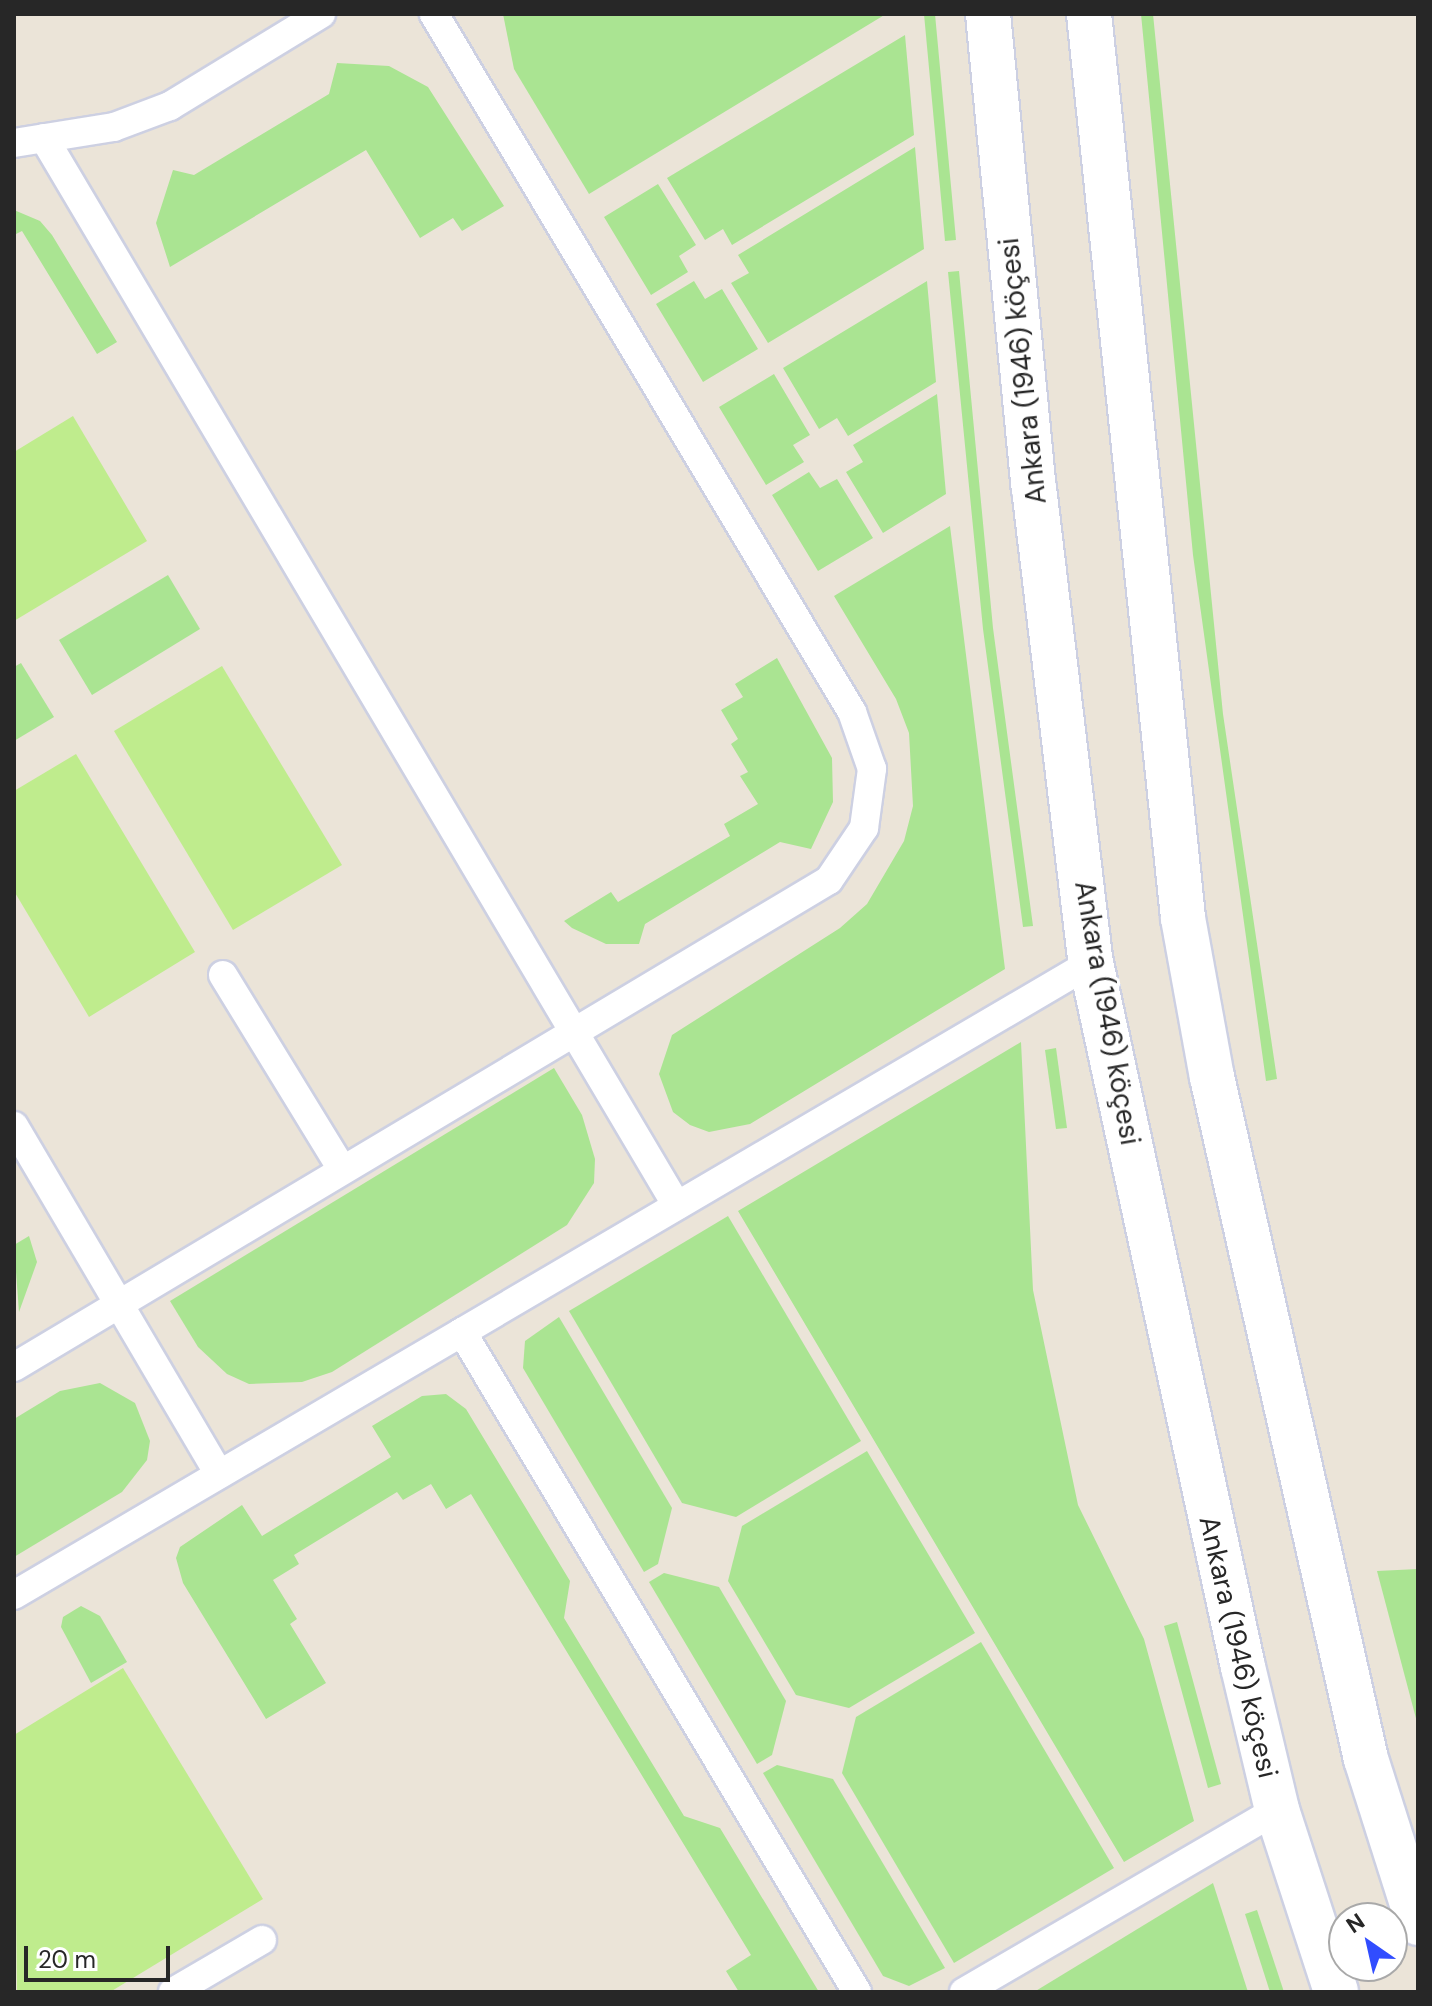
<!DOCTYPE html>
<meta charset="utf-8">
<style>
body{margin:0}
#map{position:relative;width:1432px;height:2006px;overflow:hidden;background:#ebe4d8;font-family:"DM Sans",sans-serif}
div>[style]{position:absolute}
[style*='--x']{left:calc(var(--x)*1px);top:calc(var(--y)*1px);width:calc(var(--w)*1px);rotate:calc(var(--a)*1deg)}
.green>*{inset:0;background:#aae492}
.pitch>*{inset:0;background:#bfec8d}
.roads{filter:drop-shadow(2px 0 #cdd0e2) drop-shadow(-2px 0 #cdd0e2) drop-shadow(0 2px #cdd0e2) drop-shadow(0 -2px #cdd0e2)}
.service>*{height:28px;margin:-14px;padding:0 14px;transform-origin:14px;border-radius:14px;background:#fff}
.secondary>*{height:44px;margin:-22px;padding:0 22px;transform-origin:22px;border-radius:22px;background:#fff}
span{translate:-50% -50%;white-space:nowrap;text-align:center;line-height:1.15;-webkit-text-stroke:6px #fff;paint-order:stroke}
.street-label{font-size:28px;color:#272727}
.frame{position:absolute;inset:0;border:16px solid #272727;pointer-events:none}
.north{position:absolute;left:1328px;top:1902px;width:80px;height:80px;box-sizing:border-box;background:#fff;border:2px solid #a9a9a9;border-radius:50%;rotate:326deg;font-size:22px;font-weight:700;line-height:32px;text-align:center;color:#272727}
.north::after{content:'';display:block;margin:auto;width:28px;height:36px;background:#314dff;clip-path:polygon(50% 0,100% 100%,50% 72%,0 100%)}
.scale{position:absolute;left:24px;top:1946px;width:146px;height:36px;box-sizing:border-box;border:4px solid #272727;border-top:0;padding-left:10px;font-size:24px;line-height:28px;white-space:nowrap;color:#272727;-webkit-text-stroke:6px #fff;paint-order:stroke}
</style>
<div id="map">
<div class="green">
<div style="clip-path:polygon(503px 14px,886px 14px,589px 194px,514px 69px)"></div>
<div style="clip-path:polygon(924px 14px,935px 14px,956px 240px,945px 241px)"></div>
<div style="clip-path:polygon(1141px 14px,1153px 14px,1223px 714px,1277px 1079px,1266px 1081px,1193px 555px)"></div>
<div style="clip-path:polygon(905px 35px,914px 135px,732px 245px,723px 229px,705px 240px,667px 178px)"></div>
<div style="clip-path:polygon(337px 63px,389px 66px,428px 87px,504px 206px,462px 231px,453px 218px,420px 238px,366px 150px,170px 267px,156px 223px,173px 170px,194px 175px,329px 94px)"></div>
<div style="clip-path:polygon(915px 147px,924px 249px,768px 343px,731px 283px,749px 273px,738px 255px)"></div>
<div style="clip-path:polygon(658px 184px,696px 245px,679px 256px,688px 272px,651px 295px,604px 217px)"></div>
<div style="clip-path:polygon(14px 210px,40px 221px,52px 235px,117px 342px,97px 354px,22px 231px,14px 235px)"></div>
<div style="clip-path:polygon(959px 271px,993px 628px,1033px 926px,1023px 927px,983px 629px,948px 272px)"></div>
<div style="clip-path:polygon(694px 281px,705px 299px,722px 289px,758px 349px,703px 382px,656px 304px)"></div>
<div style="clip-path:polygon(927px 281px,936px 382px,848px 436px,837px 418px,819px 429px,783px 368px)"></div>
<div style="clip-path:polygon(774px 374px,810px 435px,793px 445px,804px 462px,766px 485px,719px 407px)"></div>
<div style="clip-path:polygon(937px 394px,946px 494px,883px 533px,846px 472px,863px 462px,853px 445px)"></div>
<div style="clip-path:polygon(809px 472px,820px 488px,837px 479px,873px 538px,818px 571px,772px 495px)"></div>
<div style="clip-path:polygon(950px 526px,1005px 969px,750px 1124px,709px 1132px,690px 1125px,673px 1112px,659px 1074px,672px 1035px,840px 928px,867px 904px,904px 841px,913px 806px,909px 733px,896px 699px,834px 596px)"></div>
<div style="clip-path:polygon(168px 575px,200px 629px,92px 695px,59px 640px)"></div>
<div style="clip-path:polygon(777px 658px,832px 758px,833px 802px,811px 849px,780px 842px,645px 924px,639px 944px,606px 944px,572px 928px,564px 921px,611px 892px,618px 902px,730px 836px,724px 824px,758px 804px,740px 776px,748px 772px,731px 744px,738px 739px,721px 710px,743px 697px,735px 684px)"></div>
<div style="clip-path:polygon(21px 663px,54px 717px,14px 741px,14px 667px)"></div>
<div style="clip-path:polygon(1021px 1042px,1033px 1290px,1078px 1505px,1144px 1639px,1194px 1821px,1124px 1862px,738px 1211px)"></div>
<div style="clip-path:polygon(1056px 1048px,1067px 1128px,1056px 1129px,1045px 1050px)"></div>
<div style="clip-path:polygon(554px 1068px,582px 1115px,595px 1159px,594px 1183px,567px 1225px,332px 1372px,302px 1382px,249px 1384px,227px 1374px,198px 1347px,170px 1301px)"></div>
<div style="clip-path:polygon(728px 1216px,861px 1441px,736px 1517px,682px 1503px,569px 1311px)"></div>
<div style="clip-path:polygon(29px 1236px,37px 1262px,19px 1312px,14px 1245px)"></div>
<div style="clip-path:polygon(559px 1317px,672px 1508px,658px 1564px,644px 1572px,523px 1368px,525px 1341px)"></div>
<div style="clip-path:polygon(100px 1383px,135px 1403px,150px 1441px,147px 1460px,122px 1492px,14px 1557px,14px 1419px,60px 1391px)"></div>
<div style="clip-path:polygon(446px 1394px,466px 1409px,570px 1581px,564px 1618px,684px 1816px,720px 1828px,819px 1992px,739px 1992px,726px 1971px,751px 1955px,471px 1494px,446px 1509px,431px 1484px,403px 1500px,397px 1492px,294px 1555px,299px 1564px,273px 1580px,297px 1619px,290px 1624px,326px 1683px,266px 1719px,183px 1583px,176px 1558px,180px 1547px,242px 1505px,262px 1536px,391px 1457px,372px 1426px,422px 1396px)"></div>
<div style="clip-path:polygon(867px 1451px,975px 1633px,849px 1708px,796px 1695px,728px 1581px,742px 1526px)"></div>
<div style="clip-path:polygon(1418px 1569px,1418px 1726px,1377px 1571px)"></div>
<div style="clip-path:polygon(664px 1573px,719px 1587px,786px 1701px,772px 1755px,757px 1764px,649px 1582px)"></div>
<div style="clip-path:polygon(81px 1606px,100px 1616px,127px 1662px,91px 1683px,61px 1627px,63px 1617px)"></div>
<div style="clip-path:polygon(1177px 1622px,1221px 1784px,1208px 1788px,1164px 1626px)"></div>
<div style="clip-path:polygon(981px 1642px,1114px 1868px,954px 1963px,842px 1773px,856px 1717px)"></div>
<div style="clip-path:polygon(777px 1765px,833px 1779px,945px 1968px,909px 1986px,883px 1976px,763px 1773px)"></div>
<div style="clip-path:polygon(1213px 1883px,1248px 1992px,1034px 1992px)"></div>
<div style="clip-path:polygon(1257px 1910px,1284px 1992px,1270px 1992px,1245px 1914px)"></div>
</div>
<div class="pitch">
<div style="clip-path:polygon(73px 416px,147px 541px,14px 621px,14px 452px)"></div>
<div style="clip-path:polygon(222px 666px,342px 865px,233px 930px,114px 731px)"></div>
<div style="clip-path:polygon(76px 754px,195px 952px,89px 1017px,14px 891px,14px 791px)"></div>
<div style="clip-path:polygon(123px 1668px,263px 1899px,110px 1992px,17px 1992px,14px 1735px)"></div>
</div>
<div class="roads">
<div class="service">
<div style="--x:44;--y:138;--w:1241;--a:59.34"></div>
<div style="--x:14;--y:143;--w:101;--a:-9.1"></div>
<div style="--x:114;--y:127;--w:60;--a:-20.6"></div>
<div style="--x:170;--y:106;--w:177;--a:-31.4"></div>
<div style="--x:223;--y:975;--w:228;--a:58.5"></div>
<div style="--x:14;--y:1126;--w:404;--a:59.5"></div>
<div style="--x:462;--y:1332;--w:769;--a:59.1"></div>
<div style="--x:14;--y:1367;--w:949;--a:-30.86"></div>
<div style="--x:829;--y:880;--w:63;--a:-56.1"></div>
<div style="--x:864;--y:828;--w:60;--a:-82.3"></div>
<div style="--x:872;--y:769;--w:60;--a:-109.3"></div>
<div style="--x:852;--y:712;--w:814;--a:-120.92"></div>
<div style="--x:14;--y:1595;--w:1249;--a:-30.41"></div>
<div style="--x:173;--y:1992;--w:103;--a:-30.3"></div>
<div style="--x:964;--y:1992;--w:362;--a:-30.2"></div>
</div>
<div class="secondary">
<div style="--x:988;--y:14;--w:476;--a:84.5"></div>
<div style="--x:1034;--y:488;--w:478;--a:83.2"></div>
<div style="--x:1091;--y:963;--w:720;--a:77.82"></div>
<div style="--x:1243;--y:1667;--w:147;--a:76.6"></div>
<div style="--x:1277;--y:1810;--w:191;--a:72"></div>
<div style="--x:1089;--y:14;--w:909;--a:84.06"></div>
<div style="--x:1183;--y:918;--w:162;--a:79.7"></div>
<div style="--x:1212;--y:1077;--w:699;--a:77.28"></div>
<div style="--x:1366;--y:1759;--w:172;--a:72.4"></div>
</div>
</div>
<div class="street-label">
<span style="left:1023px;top:371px;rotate:-96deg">Ankara (1946) köçesi</span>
<span style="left:1107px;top:1013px;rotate:80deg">Ankara (1946) köçesi</span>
<span style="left:1238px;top:1647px;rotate:77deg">Ankara (1946) köçesi</span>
</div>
<div class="frame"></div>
<div class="north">N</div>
<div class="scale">20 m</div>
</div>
